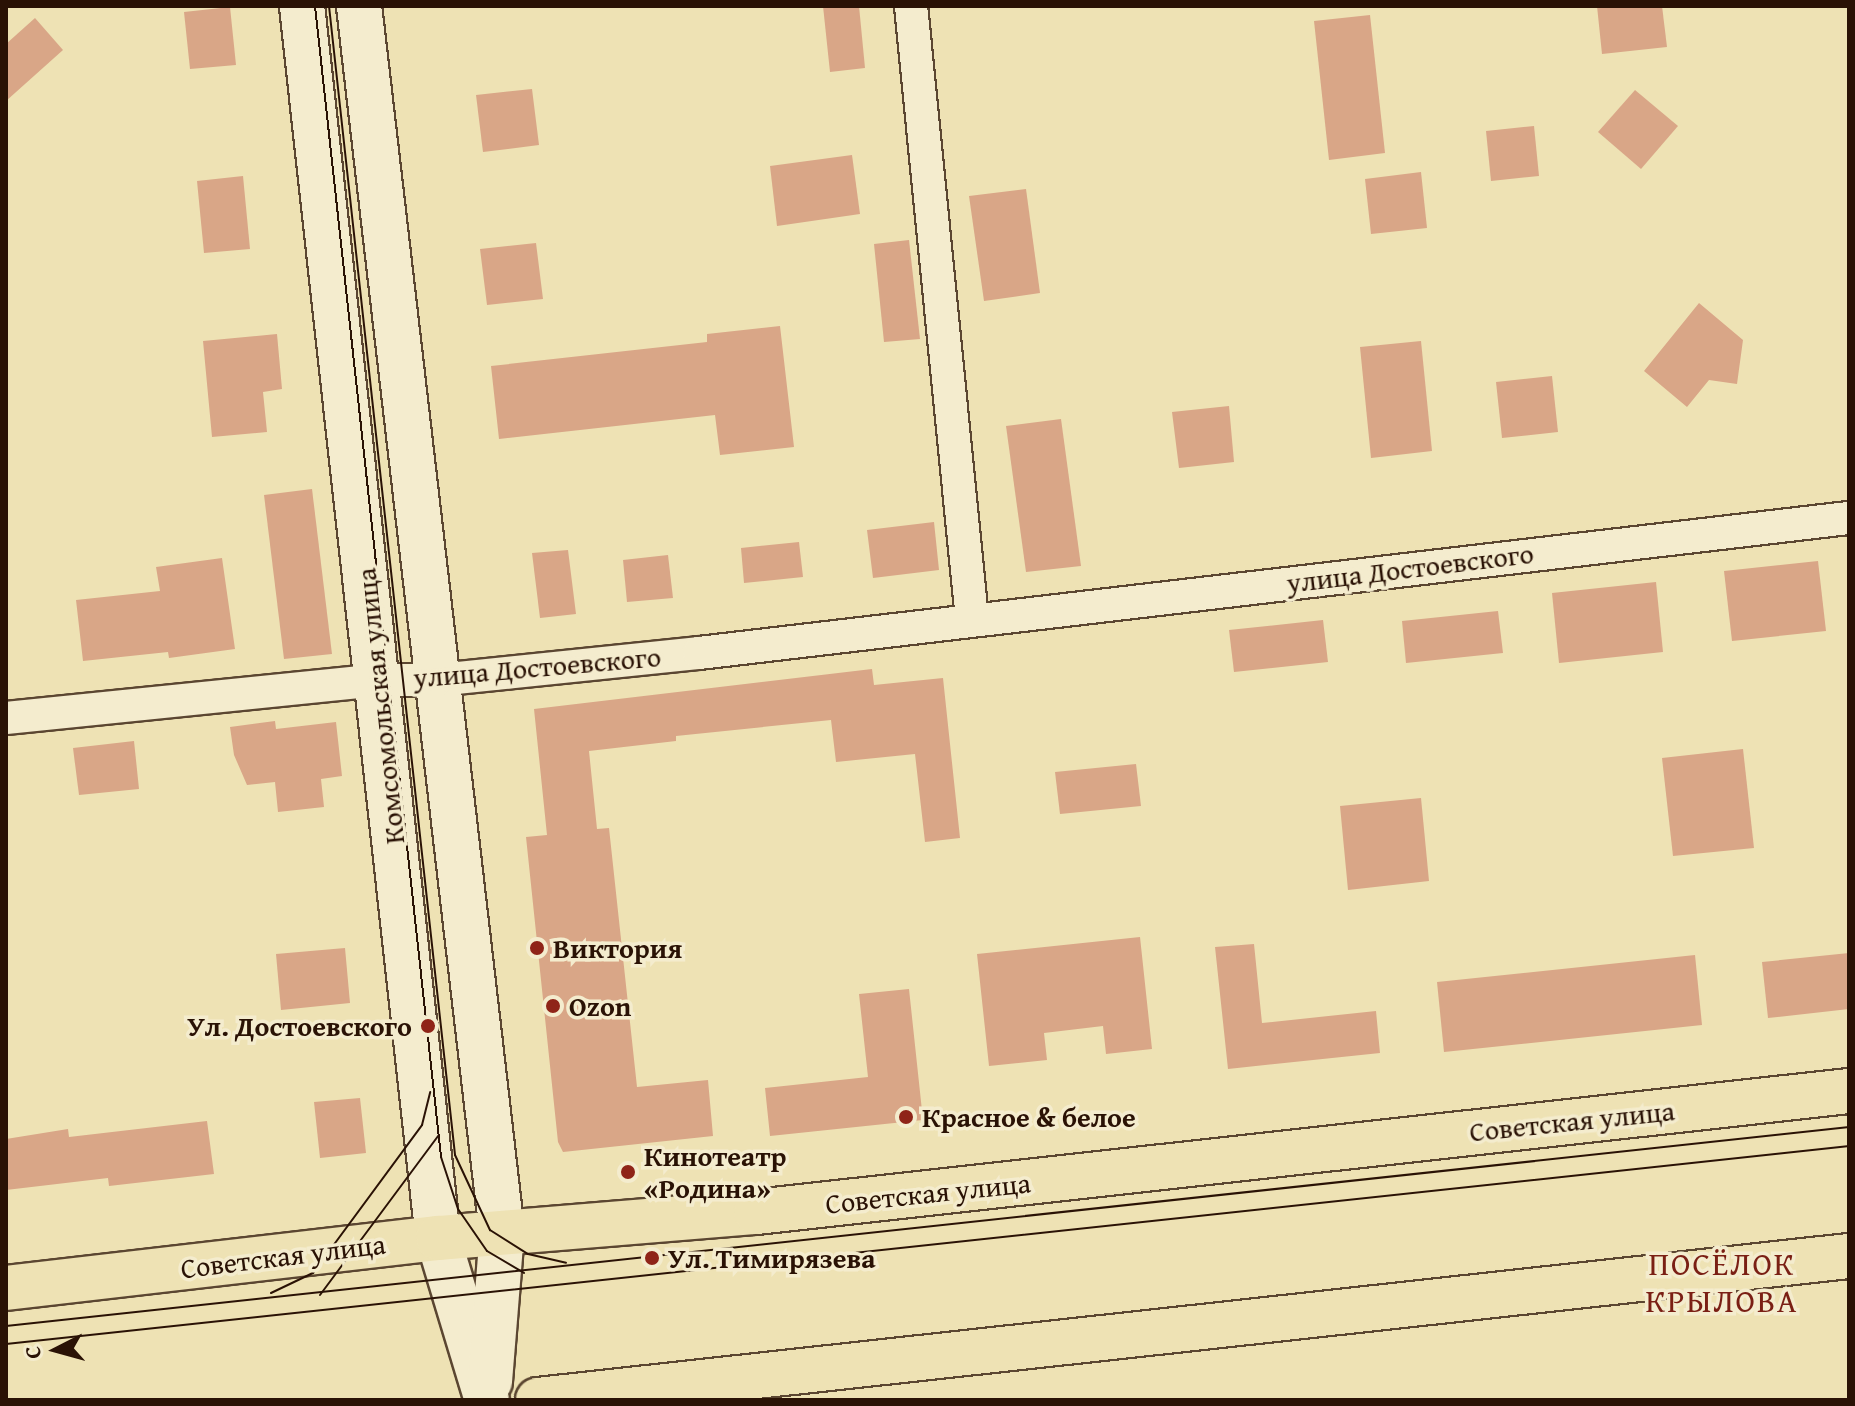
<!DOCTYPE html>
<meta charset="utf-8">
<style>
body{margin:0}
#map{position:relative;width:1855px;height:1406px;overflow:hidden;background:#eee2b4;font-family:"Gentium Book Plus",serif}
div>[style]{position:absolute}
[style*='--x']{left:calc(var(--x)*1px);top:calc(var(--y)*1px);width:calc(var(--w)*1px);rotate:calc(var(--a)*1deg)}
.building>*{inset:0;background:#d9a687}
.roads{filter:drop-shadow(2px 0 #5b4631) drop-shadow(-2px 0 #5b4631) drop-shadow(0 2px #5b4631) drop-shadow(0 -2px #5b4631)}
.minor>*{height:32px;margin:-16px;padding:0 16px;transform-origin:16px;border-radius:16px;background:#f4ecce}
.secondary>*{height:44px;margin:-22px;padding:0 22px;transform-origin:22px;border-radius:22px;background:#f4ecce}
.primary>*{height:44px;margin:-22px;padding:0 22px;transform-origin:22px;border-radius:22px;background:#eee2b4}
.tram>*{height:2px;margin:-1px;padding:0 1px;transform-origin:1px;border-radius:1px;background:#2a1205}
.dots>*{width:22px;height:22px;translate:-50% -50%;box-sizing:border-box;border:4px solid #f4ecce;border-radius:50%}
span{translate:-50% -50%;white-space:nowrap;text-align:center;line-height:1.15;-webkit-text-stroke:7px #f4ecce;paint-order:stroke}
.street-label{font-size:28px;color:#2a1205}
.poi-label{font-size:28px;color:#2a1205;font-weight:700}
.left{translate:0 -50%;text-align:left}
.right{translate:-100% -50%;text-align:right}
.quarter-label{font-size:32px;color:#7a1f14;letter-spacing:2px}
.frame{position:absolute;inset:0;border:8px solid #2a1205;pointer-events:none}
.north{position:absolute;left:16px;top:1310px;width:80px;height:80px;-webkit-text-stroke:6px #f4ecce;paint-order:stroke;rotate:264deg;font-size:22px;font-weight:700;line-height:32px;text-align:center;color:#2a1205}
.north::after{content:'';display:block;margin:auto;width:28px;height:36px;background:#2a1205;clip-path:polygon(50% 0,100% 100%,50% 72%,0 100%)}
</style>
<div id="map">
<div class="building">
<div style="clip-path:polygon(823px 6px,859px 6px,865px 68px,830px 72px)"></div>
<div style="clip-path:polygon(1597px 6px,1662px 6px,1667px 47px,1602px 54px)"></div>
<div style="clip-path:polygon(230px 7px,236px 65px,190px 69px,184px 12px)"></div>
<div style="clip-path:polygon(1370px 15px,1385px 153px,1329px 160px,1314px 21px)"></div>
<div style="clip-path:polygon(35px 18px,63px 50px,6px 101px,6px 44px)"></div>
<div style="clip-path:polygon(532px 89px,539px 145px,483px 152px,476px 95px)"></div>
<div style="clip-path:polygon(1635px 90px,1678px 126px,1641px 169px,1598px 132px)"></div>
<div style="clip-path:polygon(1534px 126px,1539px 176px,1491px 181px,1486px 131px)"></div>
<div style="clip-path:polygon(852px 155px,860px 214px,777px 226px,770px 166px)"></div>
<div style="clip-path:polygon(1421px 172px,1427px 228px,1371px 234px,1365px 179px)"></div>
<div style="clip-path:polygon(243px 176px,250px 249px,204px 253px,197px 181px)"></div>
<div style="clip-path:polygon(1026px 189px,1040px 293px,984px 301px,969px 196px)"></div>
<div style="clip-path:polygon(909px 240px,920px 339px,884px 342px,874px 244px)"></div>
<div style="clip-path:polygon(536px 243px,543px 299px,487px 305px,480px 249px)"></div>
<div style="clip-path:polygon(1699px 303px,1743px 340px,1737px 384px,1709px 380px,1687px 407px,1644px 371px)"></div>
<div style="clip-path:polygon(780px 326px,794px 447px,720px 455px,715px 415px,499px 439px,491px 366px,707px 342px,707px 334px)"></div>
<div style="clip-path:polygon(277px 334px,282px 389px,263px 392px,267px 432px,212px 437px,203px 341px)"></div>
<div style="clip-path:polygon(1421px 341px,1432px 451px,1371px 458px,1360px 347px)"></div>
<div style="clip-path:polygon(1552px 376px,1558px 432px,1502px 438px,1496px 382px)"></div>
<div style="clip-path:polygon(1229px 406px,1234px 462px,1179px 468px,1172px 412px)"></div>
<div style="clip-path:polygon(1061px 419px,1081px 566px,1026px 572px,1006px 426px)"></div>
<div style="clip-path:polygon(312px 489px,332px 654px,284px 659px,264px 495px)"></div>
<div style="clip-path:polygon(934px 522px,939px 570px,873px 578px,867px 530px)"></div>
<div style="clip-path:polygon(799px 542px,803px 577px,744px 583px,741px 548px)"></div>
<div style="clip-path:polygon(568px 550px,576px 614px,540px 618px,532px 553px)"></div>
<div style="clip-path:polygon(668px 555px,673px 598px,627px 602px,623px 560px)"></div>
<div style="clip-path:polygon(222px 558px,235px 649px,169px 658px,168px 652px,83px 661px,76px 600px,160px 591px,156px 567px)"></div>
<div style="clip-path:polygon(1818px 561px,1826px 631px,1732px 641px,1724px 571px)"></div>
<div style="clip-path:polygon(1656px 582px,1663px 652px,1559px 663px,1552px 593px)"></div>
<div style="clip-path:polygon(1498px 611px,1503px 653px,1406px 663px,1402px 621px)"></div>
<div style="clip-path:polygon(1323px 620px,1328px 662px,1234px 672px,1229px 630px)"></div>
<div style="clip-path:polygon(872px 669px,874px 685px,943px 678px,960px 838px,925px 842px,915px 754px,836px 762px,831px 720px,676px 736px,676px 741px,589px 751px,597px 829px,609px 828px,637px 1087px,708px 1080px,713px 1136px,563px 1152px,558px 1142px,526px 837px,547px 835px,534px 709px)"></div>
<div style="clip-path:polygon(275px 721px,276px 729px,336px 722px,342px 776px,321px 779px,324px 807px,278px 812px,275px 782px,247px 785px,234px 755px,230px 727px)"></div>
<div style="clip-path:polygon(134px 741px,139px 789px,79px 795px,73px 748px)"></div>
<div style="clip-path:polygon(1743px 749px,1754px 848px,1673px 856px,1662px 758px)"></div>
<div style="clip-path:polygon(1136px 764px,1141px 806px,1060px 814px,1055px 772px)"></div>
<div style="clip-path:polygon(1421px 798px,1429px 881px,1348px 890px,1340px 806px)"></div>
<div style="clip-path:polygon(1140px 937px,1152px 1049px,1106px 1054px,1103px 1026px,1044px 1033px,1047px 1060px,989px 1066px,977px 954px)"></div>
<div style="clip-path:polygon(1254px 944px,1262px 1023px,1376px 1011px,1380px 1053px,1228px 1069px,1215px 947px)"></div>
<div style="clip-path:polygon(345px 948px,350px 1003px,281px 1010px,276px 954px)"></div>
<div style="clip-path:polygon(1849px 953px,1849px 1009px,1768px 1018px,1762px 962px)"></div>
<div style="clip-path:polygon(1695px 955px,1702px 1025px,1444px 1052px,1437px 982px)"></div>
<div style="clip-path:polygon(909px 989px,923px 1120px,770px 1136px,765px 1088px,868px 1077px,859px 994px)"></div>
<div style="clip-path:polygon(360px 1098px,366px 1153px,320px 1158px,314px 1102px)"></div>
<div style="clip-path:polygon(207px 1121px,214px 1174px,109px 1186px,108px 1178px,6px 1190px,6px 1139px,68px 1129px,69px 1137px)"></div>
</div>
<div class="roads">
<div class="minor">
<div style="--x:911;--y:6;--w:616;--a:84.32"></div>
<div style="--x:6;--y:718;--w:374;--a:-5.8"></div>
<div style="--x:378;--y:680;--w:60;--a:0"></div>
<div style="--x:438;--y:680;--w:262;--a:-5.9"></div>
<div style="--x:699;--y:653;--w:1158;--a:-6.7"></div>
</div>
<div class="secondary">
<div style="--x:302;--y:6;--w:1239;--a:83.7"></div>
<div style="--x:438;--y:1238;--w:169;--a:73.2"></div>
<div style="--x:359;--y:6;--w:1234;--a:83.35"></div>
<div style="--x:502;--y:1232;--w:150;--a:94.6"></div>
</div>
<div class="primary">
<div style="--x:6;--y:1288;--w:435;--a:-6.6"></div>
<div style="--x:438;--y:1238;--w:319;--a:-4.7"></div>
<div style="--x:756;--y:1212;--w:1100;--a:-6.32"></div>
<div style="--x:538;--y:1400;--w:1319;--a:-6.27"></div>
</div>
</div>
<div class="tram">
<div style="--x:315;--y:6;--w:1158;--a:83.75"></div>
<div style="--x:441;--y:1157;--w:55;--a:71.9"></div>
<div style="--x:458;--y:1209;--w:51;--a:55.4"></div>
<div style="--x:487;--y:1251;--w:43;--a:30.7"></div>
<div style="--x:329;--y:6;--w:1156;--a:83.74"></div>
<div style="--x:455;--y:1155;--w:83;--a:65"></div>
<div style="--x:490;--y:1230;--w:45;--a:32.3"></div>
<div style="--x:528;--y:1254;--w:39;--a:13"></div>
<div style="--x:271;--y:1293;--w:47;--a:-25.5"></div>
<div style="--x:313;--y:1273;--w:184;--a:-53.6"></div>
<div style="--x:422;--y:1125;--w:34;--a:-76"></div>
<div style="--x:320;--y:1295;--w:199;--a:-53.4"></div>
<div style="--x:6;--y:1326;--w:1854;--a:-6.16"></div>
<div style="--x:6;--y:1344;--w:1854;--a:-6.13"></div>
</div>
<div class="dots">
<div style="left:537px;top:948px;background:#8f2418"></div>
<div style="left:553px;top:1006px;background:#8f2418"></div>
<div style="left:428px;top:1026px;background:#8f2418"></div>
<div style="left:906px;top:1117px;background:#8f2418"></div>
<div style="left:628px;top:1172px;background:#8f2418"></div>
<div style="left:652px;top:1258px;background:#8f2418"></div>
</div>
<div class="street-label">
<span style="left:1410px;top:568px;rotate:-7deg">улица Достоевского</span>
<span style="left:537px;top:667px;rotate:-5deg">улица Достоевского</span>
<span style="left:380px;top:706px;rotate:-96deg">Комсомольская улица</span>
<span style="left:1572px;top:1121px;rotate:-6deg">Советская улица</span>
<span style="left:928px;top:1193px;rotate:-6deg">Советская улица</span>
<span style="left:283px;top:1256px;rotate:-7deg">Советская улица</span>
</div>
<div class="poi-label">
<span class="left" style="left:553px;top:948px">Виктория</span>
<span class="left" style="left:569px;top:1006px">Ozon</span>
<span class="right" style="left:412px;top:1026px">Ул. Достоевского</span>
<span class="left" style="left:922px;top:1117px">Красное &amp; белое</span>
<span class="left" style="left:644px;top:1172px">Кинотеатр<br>«Родина»</span>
<span class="left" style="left:668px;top:1258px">Ул. Тимирязева</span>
</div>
<div class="quarter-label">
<span style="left:1722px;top:1283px">ПОСЁЛОК<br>КРЫЛОВА</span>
</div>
<div class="frame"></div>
<div class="north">С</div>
</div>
